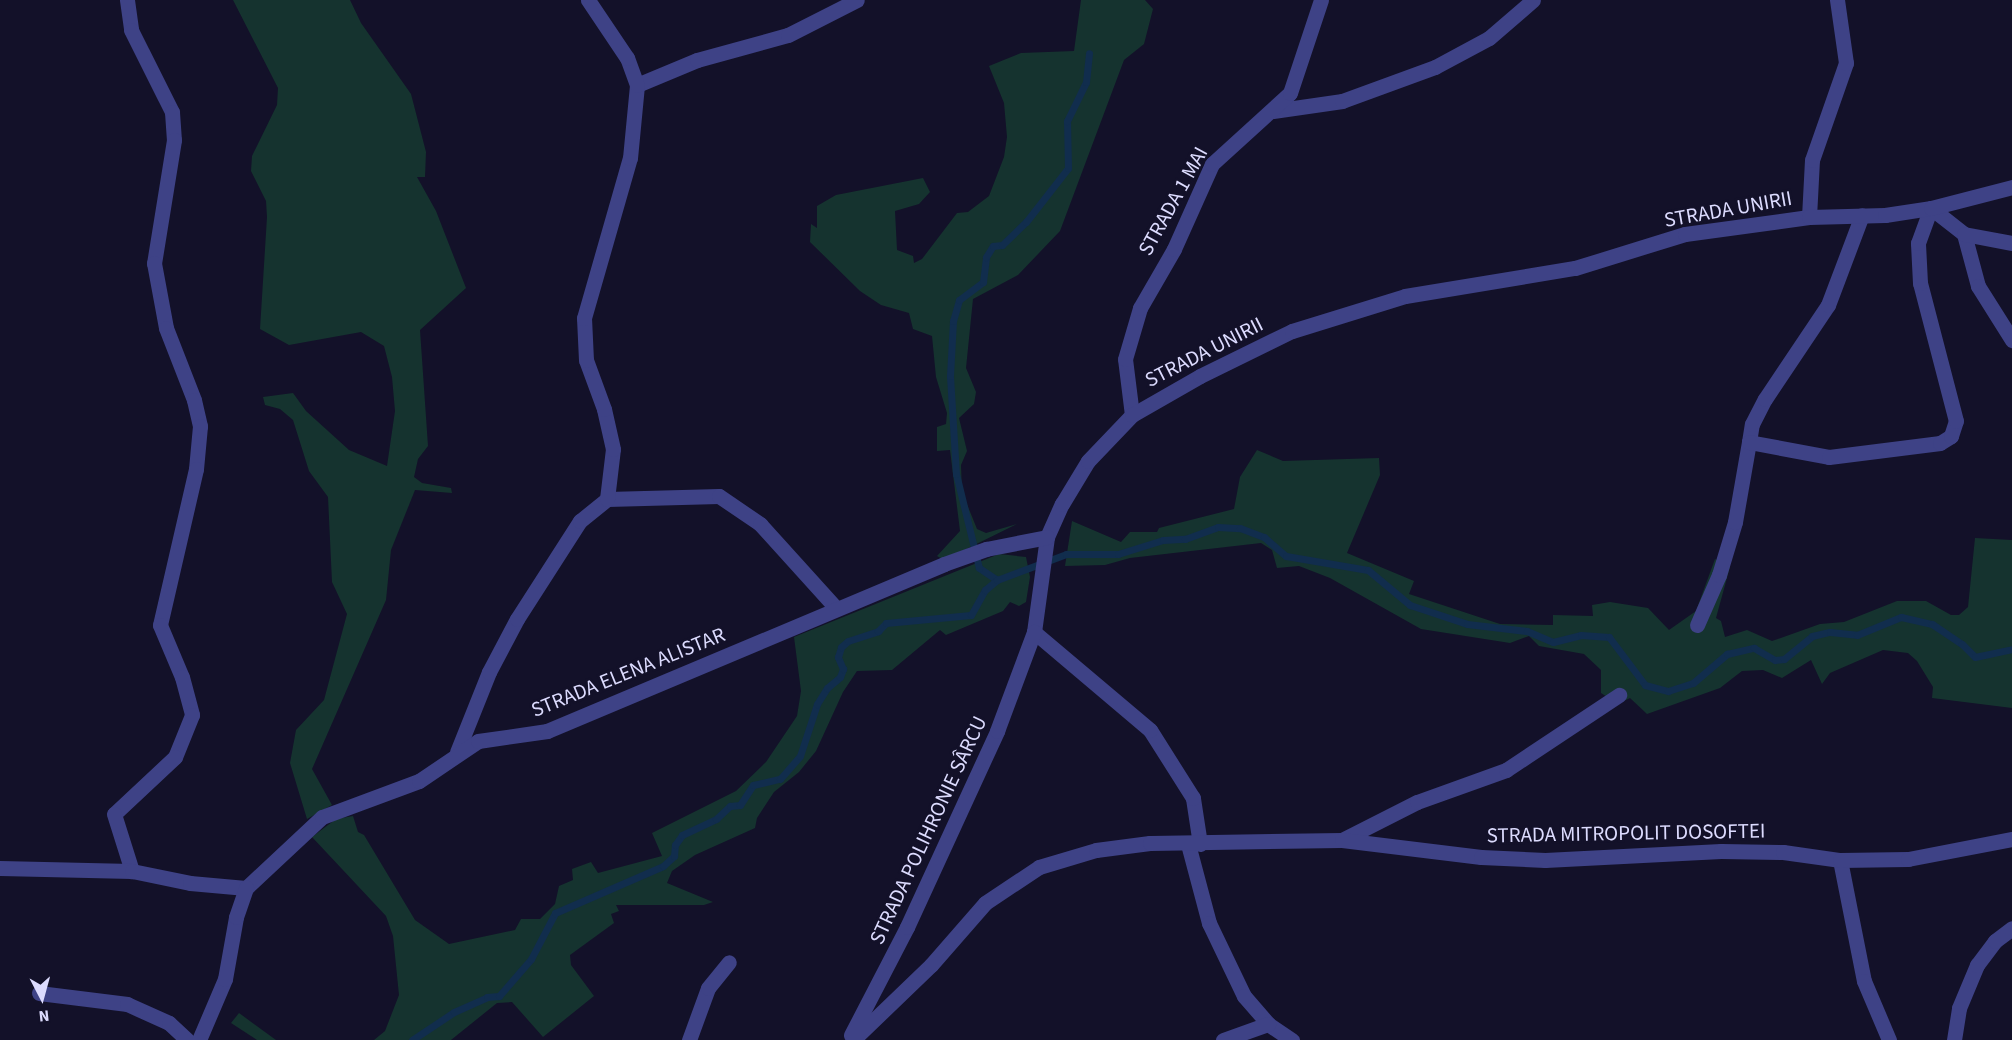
<!DOCTYPE html>
<meta charset="utf-8">
<style>
body{margin:0}
#map{position:relative;width:2012px;height:1040px;overflow:hidden;background:#131129;font-family:"Source Sans 3",sans-serif}
div>[style]{position:absolute}
[style*='--x']{left:calc(var(--x)*1px);top:calc(var(--y)*1px);width:calc(var(--w)*1px);rotate:calc(var(--a)*1deg)}
.green>*{inset:0;background:#15332f}
.stream>*{height:7px;margin:-3.5px;padding:0 3.5px;transform-origin:3.5px;border-radius:3.5px;background:#112d4d}
.street>*{height:15px;margin:-7.5px;padding:0 7.5px;transform-origin:7.5px;border-radius:7.5px;background:#3e4286}
span{translate:-50% -50%;white-space:nowrap;text-align:center;line-height:1.15;-webkit-text-stroke:5px #131129;paint-order:stroke}
.street-label{font-size:21px;color:#dcdbfe}
.north{position:absolute;left:12px;top:968px;width:60px;height:60px;-webkit-text-stroke:4px #131129;paint-order:stroke;rotate:174deg;font-size:16px;font-weight:700;line-height:24px;text-align:center;color:#dcdbfe}
.north::after{content:'';display:block;margin:auto;width:21px;height:27px;background:#dcdbfe;clip-path:polygon(50% 0,100% 100%,50% 72%,0 100%)}
</style>
<div id="map">
<div class="green">
<div style="clip-path:polygon(233px 0,350px 0,361px 23px,411px 94px,426px 152px,425px 177px,417px 177px,436px 211px,466px 288px,420px 330px,428px 446px,418px 459px,414px 477px,422px 483px,451px 488px,452px 493px,415px 490px,391px 550px,386px 600px,312px 769px,332px 805px,307px 819px,290px 763px,296px 730px,324px 700px,347px 614px,332px 582px,328px 497px,309px 471px,293px 420px,280px 409px,265px 405px,263px 397px,293px 393px,306px 411px,349px 450px,387px 466px,395px 411px,392px 377px,384px 346px,361px 332px,289px 345px,260px 329px,267px 217px,266px 201px,251px 171px,252px 156px,277px 105px,278px 88px)"></div>
<div style="clip-path:polygon(1081px 0,1145px 0,1153px 9px,1144px 44px,1124px 60px,1060px 231px,1018px 275px,973px 299px,966px 368px,976px 392px,974px 404px,959px 418px,967px 451px,961px 465px,962px 492px,977px 529px,986px 533px,1017px 524px,944px 560px,937px 556px,960px 531px,950px 450px,937px 451px,937px 427px,946px 424px,947px 413px,936px 377px,932px 336px,913px 329px,909px 313px,881px 305px,860px 291px,810px 242px,811px 224px,817px 228px,817px 206px,836px 195px,923px 178px,930px 192px,919px 204px,895px 211px,897px 250px,913px 256px,914px 263px,922px 259px,957px 213px,968px 212px,989px 196px,1004px 157px,1007px 137px,1004px 103px,989px 66px,1021px 53px,1074px 51px)"></div>
<div style="clip-path:polygon(1257px 450px,1283px 461px,1379px 458px,1380px 475px,1347px 553px,1414px 581px,1409px 594px,1500px 624px,1553px 625px,1553px 615px,1593px 616px,1592px 605px,1610px 602px,1648px 608px,1669px 630px,1696px 611px,1715px 559px,1730px 567px,1716px 618px,1721px 621px,1725px 637px,1747px 630px,1772px 641px,1820px 624px,1844px 622px,1897px 601px,1926px 601px,1951px 615px,1959px 615px,1968px 607px,1975px 538px,2012px 540px,2012px 708px,1932px 698px,1933px 687px,1917px 661px,1908px 653px,1883px 650px,1830px 673px,1822px 684px,1811px 660px,1782px 678px,1763px 670px,1742px 671px,1720px 688px,1647px 714px,1630px 698px,1618px 704px,1601px 693px,1601px 670px,1584px 654px,1539px 646px,1529px 636px,1510px 643px,1421px 629px,1330px 578px,1299px 566px,1277px 568px,1272px 550px,1261px 543px,1130px 558px,1105px 565px,1065px 566px,1072px 521px,1121px 542px,1130px 532px,1157px 532px,1159px 528px,1234px 509px,1240px 477px)"></div>
<div style="clip-path:polygon(999px 554px,1026px 557px,1030px 577px,1026px 602px,1019px 606px,1010px 602px,1003px 611px,946px 635px,940px 630px,892px 670px,857px 671px,843px 692px,816px 751px,799px 772px,774px 792px,757px 818px,755px 828px,695px 855px,672px 871px,667px 883px,713px 902px,704px 905px,616px 905px,619px 911px,611px 914px,614px 923px,570px 955px,571px 965px,594px 996px,543px 1037px,512px 1002px,497px 1003px,451px 1040px,374px 1040px,385px 1031px,399px 995px,393px 936px,386px 916px,312px 837px,336px 819px,353px 816px,358px 832px,364px 835px,415px 920px,449px 944px,515px 930px,521px 919px,540px 919px,555px 904px,559px 886px,573px 880px,572px 869px,591px 862px,598px 873px,662px 856px,652px 833px,736px 791px,766px 762px,797px 716px,801px 691px,794px 637px)"></div>
<div style="clip-path:polygon(239px 1013px,276px 1040px,257px 1040px,231px 1023px)"></div>
</div>
<div class="stream">
<div style="--x:997;--y:580;--w:22;--a:-146"></div>
<div style="--x:979;--y:568;--w:97;--a:-103.7"></div>
<div style="--x:956;--y:474;--w:98;--a:-93.5"></div>
<div style="--x:950;--y:376;--w:55;--a:-86.9"></div>
<div style="--x:953;--y:321;--w:22;--a:-74"></div>
<div style="--x:959;--y:300;--w:30;--a:-37"></div>
<div style="--x:983;--y:282;--w:25;--a:-83"></div>
<div style="--x:986;--y:257;--w:13;--a:-58"></div>
<div style="--x:993;--y:246;--w:9;--a:-6"></div>
<div style="--x:1002;--y:245;--w:33;--a:-44"></div>
<div style="--x:1026;--y:222;--w:68;--a:-52.1"></div>
<div style="--x:1068;--y:168;--w:47;--a:-91.2"></div>
<div style="--x:1067;--y:121;--w:43;--a:-64"></div>
<div style="--x:1086;--y:82;--w:29;--a:-84"></div>
<div style="--x:412;--y:1040;--w:50;--a:-33.7"></div>
<div style="--x:454;--y:1012;--w:36;--a:-24"></div>
<div style="--x:487;--y:997;--w:12;--a:-5"></div>
<div style="--x:499;--y:996;--w:49;--a:-49.1"></div>
<div style="--x:531;--y:959;--w:52;--a:-62.4"></div>
<div style="--x:555;--y:913;--w:118;--a:-23.5"></div>
<div style="--x:663;--y:866;--w:15;--a:-42"></div>
<div style="--x:674;--y:856;--w:11;--a:-85"></div>
<div style="--x:675;--y:845;--w:12;--a:-55"></div>
<div style="--x:682;--y:835;--w:38;--a:-25"></div>
<div style="--x:716;--y:819;--w:19;--a:-43"></div>
<div style="--x:730;--y:806;--w:10;--a:-6"></div>
<div style="--x:740;--y:805;--w:24;--a:-57"></div>
<div style="--x:753;--y:785;--w:28;--a:-13"></div>
<div style="--x:780;--y:779;--w:30;--a:-49"></div>
<div style="--x:800;--y:756;--w:55;--a:-71.9"></div>
<div style="--x:817;--y:704;--w:19;--a:-58"></div>
<div style="--x:827;--y:688;--w:17;--a:-40"></div>
<div style="--x:840;--y:677;--w:9;--a:-69"></div>
<div style="--x:843;--y:669;--w:13;--a:-113"></div>
<div style="--x:838;--y:657;--w:10;--a:-73"></div>
<div style="--x:841;--y:647;--w:9;--a:-41"></div>
<div style="--x:848;--y:641;--w:32;--a:-18"></div>
<div style="--x:878;--y:631;--w:11;--a:-45"></div>
<div style="--x:886;--y:623;--w:85;--a:-5.4"></div>
<div style="--x:971;--y:615;--w:29;--a:-61"></div>
<div style="--x:985;--y:590;--w:16;--a:-40"></div>
<div style="--x:997;--y:580;--w:74;--a:-20.6"></div>
<div style="--x:1066;--y:554;--w:52;--a:0"></div>
<div style="--x:1118;--y:554;--w:47;--a:-17.3"></div>
<div style="--x:1163;--y:540;--w:22;--a:-3"></div>
<div style="--x:1185;--y:539;--w:35;--a:-20"></div>
<div style="--x:1218;--y:527;--w:22;--a:3"></div>
<div style="--x:1240;--y:528;--w:26;--a:21"></div>
<div style="--x:1264;--y:537;--w:29;--a:41"></div>
<div style="--x:1286;--y:556;--w:83;--a:9.7"></div>
<div style="--x:1368;--y:570;--w:55;--a:39.8"></div>
<div style="--x:1410;--y:605;--w:60;--a:18.4"></div>
<div style="--x:1467;--y:624;--w:60;--a:6.7"></div>
<div style="--x:1527;--y:631;--w:28;--a:23"></div>
<div style="--x:1553;--y:642;--w:29;--a:-14"></div>
<div style="--x:1581;--y:635;--w:28;--a:4"></div>
<div style="--x:1609;--y:637;--w:60;--a:53.1"></div>
<div style="--x:1645;--y:685;--w:24;--a:15"></div>
<div style="--x:1668;--y:691;--w:26;--a:-18"></div>
<div style="--x:1693;--y:683;--w:45;--a:-40.5"></div>
<div style="--x:1727;--y:654;--w:28;--a:-13"></div>
<div style="--x:1754;--y:648;--w:24;--a:30"></div>
<div style="--x:1775;--y:660;--w:9;--a:-6"></div>
<div style="--x:1784;--y:659;--w:36;--a:-39"></div>
<div style="--x:1812;--y:636;--w:18;--a:-13"></div>
<div style="--x:1830;--y:632;--w:27;--a:6"></div>
<div style="--x:1857;--y:635;--w:48;--a:-22.2"></div>
<div style="--x:1901;--y:617;--w:32;--a:13"></div>
<div style="--x:1932;--y:624;--w:36;--a:34"></div>
<div style="--x:1962;--y:644;--w:18;--a:45"></div>
<div style="--x:1975;--y:657;--w:38;--a:-12"></div>
</div>
<div class="street">
<div style="--x:127;--y:0;--w:30;--a:82"></div>
<div style="--x:131;--y:30;--w:92;--a:63.4"></div>
<div style="--x:172;--y:112;--w:28;--a:86"></div>
<div style="--x:174;--y:140;--w:125;--a:99.2"></div>
<div style="--x:154;--y:263;--w:66;--a:79.5"></div>
<div style="--x:166;--y:328;--w:77;--a:68.7"></div>
<div style="--x:194;--y:400;--w:27;--a:77"></div>
<div style="--x:200;--y:426;--w:43;--a:95.3"></div>
<div style="--x:196;--y:469;--w:160;--a:103"></div>
<div style="--x:160;--y:625;--w:56;--a:67.1"></div>
<div style="--x:182;--y:677;--w:39;--a:75"></div>
<div style="--x:192;--y:715;--w:45;--a:112"></div>
<div style="--x:175;--y:757;--w:83;--a:136.9"></div>
<div style="--x:114;--y:814;--w:60;--a:72.5"></div>
<div style="--x:637;--y:85;--w:65;--a:-22.6"></div>
<div style="--x:697;--y:60;--w:94;--a:-15.4"></div>
<div style="--x:788;--y:35;--w:77;--a:-26.9"></div>
<div style="--x:1273;--y:111;--w:70;--a:-8.2"></div>
<div style="--x:1342;--y:101;--w:99;--a:-20.1"></div>
<div style="--x:1435;--y:67;--w:61;--a:-28.2"></div>
<div style="--x:1489;--y:38;--w:58;--a:-40.8"></div>
<div style="--x:1809;--y:217;--w:57;--a:-87"></div>
<div style="--x:1812;--y:160;--w:103;--a:-70.7"></div>
<div style="--x:1846;--y:63;--w:64;--a:-98.1"></div>
<div style="--x:1964;--y:234;--w:54;--a:74.9"></div>
<div style="--x:1978;--y:286;--w:64;--a:57.8"></div>
<div style="--x:1132;--y:415;--w:56;--a:-97.1"></div>
<div style="--x:1125;--y:359;--w:53;--a:-73.6"></div>
<div style="--x:1140;--y:308;--w:68;--a:-60"></div>
<div style="--x:1174;--y:249;--w:93;--a:-65.9"></div>
<div style="--x:1212;--y:164;--w:105;--a:-42.3"></div>
<div style="--x:1290;--y:93;--w:98;--a:-71.6"></div>
<div style="--x:1749;--y:442;--w:18;--a:-81"></div>
<div style="--x:1752;--y:424;--w:28;--a:-63"></div>
<div style="--x:1765;--y:399;--w:113;--a:-56.2"></div>
<div style="--x:1828;--y:305;--w:96;--a:-69.3"></div>
<div style="--x:607;--y:499;--w:112;--a:-1.5"></div>
<div style="--x:719;--y:496;--w:50;--a:34.3"></div>
<div style="--x:760;--y:524;--w:113;--a:47.9"></div>
<div style="--x:1697;--y:625;--w:55;--a:-66.3"></div>
<div style="--x:1719;--y:575;--w:55;--a:-73.2"></div>
<div style="--x:1735;--y:522;--w:81;--a:-80.1"></div>
<div style="--x:1749;--y:442;--w:81;--a:10.6"></div>
<div style="--x:1829;--y:457;--w:112;--a:-7.2"></div>
<div style="--x:1940;--y:443;--w:13;--a:-32"></div>
<div style="--x:1951;--y:436;--w:16;--a:-72"></div>
<div style="--x:1956;--y:421;--w:143;--a:-104.6"></div>
<div style="--x:1920;--y:283;--w:40;--a:-92.9"></div>
<div style="--x:1918;--y:243;--w:37;--a:-70"></div>
<div style="--x:1931;--y:208;--w:42;--a:38.2"></div>
<div style="--x:1964;--y:234;--w:49;--a:10.6"></div>
<div style="--x:457;--y:752;--w:86;--a:-68.2"></div>
<div style="--x:489;--y:672;--w:60;--a:-62.2"></div>
<div style="--x:517;--y:619;--w:117;--a:-57.3"></div>
<div style="--x:580;--y:521;--w:35;--a:-39"></div>
<div style="--x:607;--y:499;--w:50;--a:-83.2"></div>
<div style="--x:613;--y:449;--w:41;--a:-102.7"></div>
<div style="--x:604;--y:409;--w:52;--a:-110.2"></div>
<div style="--x:586;--y:360;--w:42;--a:-92.7"></div>
<div style="--x:584;--y:318;--w:166;--a:-74"></div>
<div style="--x:630;--y:158;--w:73;--a:-84.5"></div>
<div style="--x:637;--y:85;--w:29;--a:-110"></div>
<div style="--x:627;--y:58;--w:70;--a:-123.9"></div>
<div style="--x:1342;--y:840;--w:84;--a:-26.9"></div>
<div style="--x:1417;--y:802;--w:95;--a:-19.8"></div>
<div style="--x:1506;--y:770;--w:136;--a:-33.6"></div>
<div style="--x:1188;--y:844;--w:82;--a:75.1"></div>
<div style="--x:1209;--y:923;--w:81;--a:64.4"></div>
<div style="--x:1244;--y:996;--w:37;--a:49"></div>
<div style="--x:1268;--y:1024;--w:29;--a:34"></div>
<div style="--x:1200;--y:844;--w:47;--a:-98.7"></div>
<div style="--x:1193;--y:798;--w:80;--a:-122.3"></div>
<div style="--x:1150;--y:730;--w:152;--a:-139.8"></div>
<div style="--x:1034;--y:632;--w:96;--a:-82.2"></div>
<div style="--x:1047;--y:537;--w:36;--a:-66"></div>
<div style="--x:1062;--y:504;--w:50;--a:-58.8"></div>
<div style="--x:1088;--y:461;--w:64;--a:-46.3"></div>
<div style="--x:1132;--y:415;--w:78;--a:-29.8"></div>
<div style="--x:1200;--y:376;--w:102;--a:-26.1"></div>
<div style="--x:1292;--y:331;--w:118;--a:-17.2"></div>
<div style="--x:1405;--y:296;--w:172;--a:-9.4"></div>
<div style="--x:1575;--y:268;--w:115;--a:-17.2"></div>
<div style="--x:1685;--y:234;--w:125;--a:-7.8"></div>
<div style="--x:1809;--y:217;--w:76;--a:-1.5"></div>
<div style="--x:1885;--y:215;--w:47;--a:-8.7"></div>
<div style="--x:1931;--y:208;--w:84;--a:-14.5"></div>
<div style="--x:1840;--y:860;--w:123;--a:78.8"></div>
<div style="--x:1864;--y:981;--w:64;--a:67"></div>
<div style="--x:0;--y:868;--w:132;--a:1.3"></div>
<div style="--x:132;--y:871;--w:59;--a:11.7"></div>
<div style="--x:190;--y:883;--w:56;--a:5.1"></div>
<div style="--x:246;--y:888;--w:104;--a:-43.1"></div>
<div style="--x:322;--y:817;--w:103;--a:-20.4"></div>
<div style="--x:419;--y:781;--w:71;--a:-34.1"></div>
<div style="--x:478;--y:741;--w:70;--a:-8.2"></div>
<div style="--x:547;--y:731;--w:431;--a:-22.8"></div>
<div style="--x:944;--y:564;--w:45;--a:-19.7"></div>
<div style="--x:986;--y:549;--w:62;--a:-11.1"></div>
<div style="--x:39;--y:993;--w:89;--a:7.1"></div>
<div style="--x:127;--y:1004;--w:46;--a:24.3"></div>
<div style="--x:169;--y:1023;--w:25;--a:43"></div>
<div style="--x:851;--y:1035;--w:122;--a:-62.6"></div>
<div style="--x:907;--y:927;--w:216;--a:-65.3"></div>
<div style="--x:997;--y:731;--w:106;--a:-69.5"></div>
<div style="--x:199;--y:1040;--w:66;--a:-66.9"></div>
<div style="--x:225;--y:979;--w:63;--a:-79.9"></div>
<div style="--x:236;--y:917;--w:31;--a:-71"></div>
<div style="--x:689;--y:1040;--w:55;--a:-69.9"></div>
<div style="--x:708;--y:988;--w:33;--a:-51"></div>
<div style="--x:853;--y:1040;--w:108;--a:-43.9"></div>
<div style="--x:931;--y:965;--w:82;--a:-48.9"></div>
<div style="--x:985;--y:903;--w:65;--a:-33.7"></div>
<div style="--x:1039;--y:867;--w:59;--a:-16.6"></div>
<div style="--x:1096;--y:850;--w:54;--a:-7.4"></div>
<div style="--x:1150;--y:843;--w:192;--a:-0.9"></div>
<div style="--x:1342;--y:840;--w:140;--a:7"></div>
<div style="--x:1481;--y:857;--w:64;--a:2.7"></div>
<div style="--x:1545;--y:860;--w:176;--a:-2.9"></div>
<div style="--x:1721;--y:851;--w:62;--a:0.9"></div>
<div style="--x:1783;--y:852;--w:58;--a:8"></div>
<div style="--x:1840;--y:860;--w:68;--a:-0.8"></div>
<div style="--x:1908;--y:859;--w:106;--a:-10.9"></div>
<div style="--x:1223;--y:1040;--w:48;--a:-19.6"></div>
<div style="--x:1954;--y:1040;--w:32;--a:-81"></div>
<div style="--x:1959;--y:1008;--w:47;--a:-67.3"></div>
<div style="--x:1977;--y:965;--w:30;--a:-53"></div>
<div style="--x:1995;--y:941;--w:21;--a:-37"></div>
</div>
<div class="street-label">
<span style="left:1173px;top:201px;rotate:-61deg">STRADA 1 MAI</span>
<span style="left:1728px;top:209px;rotate:-10deg">STRADA UNIRII</span>
<span style="left:1204px;top:352px;rotate:-27deg">STRADA UNIRII</span>
<span style="left:628px;top:672px;rotate:-22deg">STRADA ELENA ALISTAR</span>
<span style="left:928px;top:830px;rotate:-65deg">STRADA POLIHRONIE SÂRCU</span>
<span style="left:1626px;top:833px;rotate:-1deg">STRADA MITROPOLIT DOSOFTEI</span>
</div>
<div class="north">N</div>
</div>
